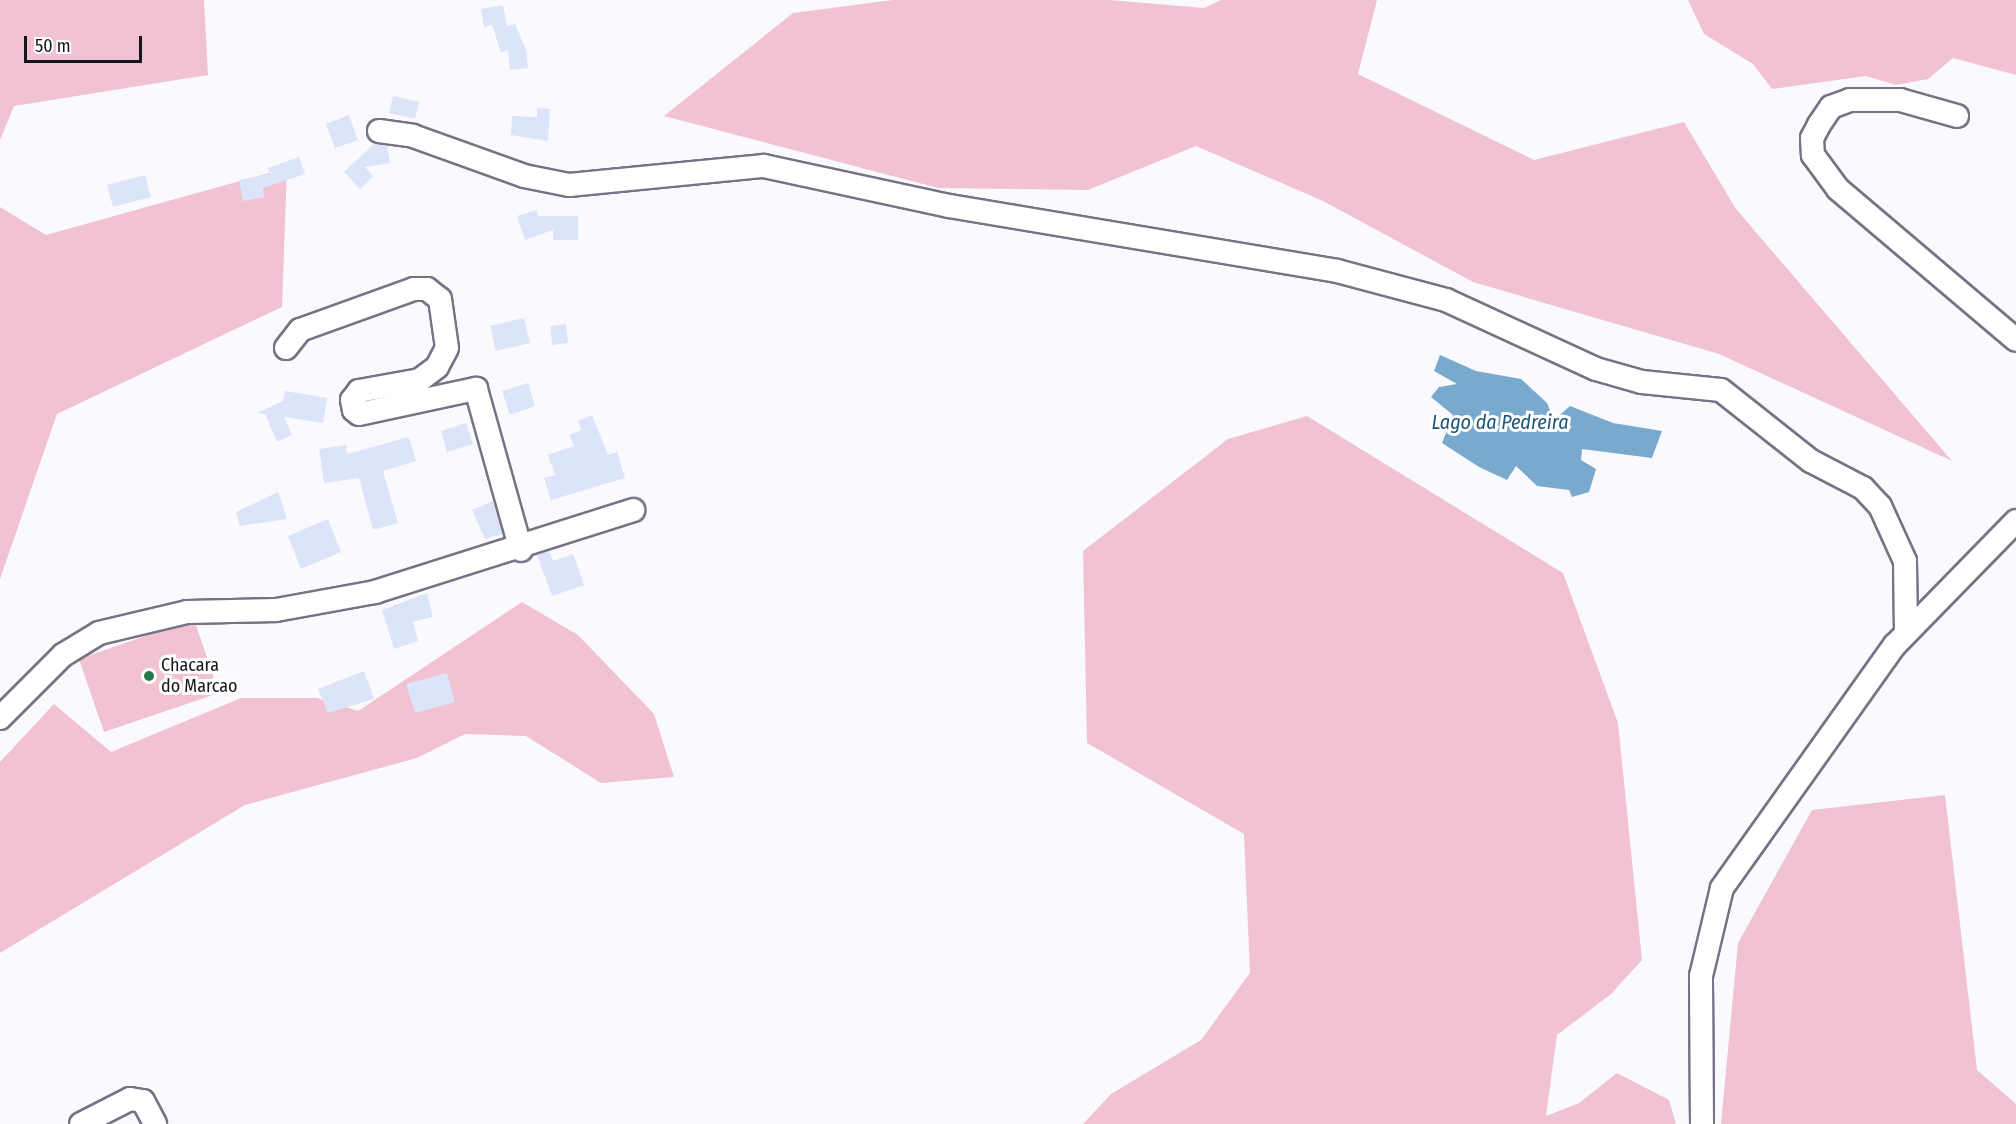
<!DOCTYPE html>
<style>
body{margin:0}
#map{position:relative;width:2016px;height:1124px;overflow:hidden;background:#faf9fd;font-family:"Fira Sans Condensed",sans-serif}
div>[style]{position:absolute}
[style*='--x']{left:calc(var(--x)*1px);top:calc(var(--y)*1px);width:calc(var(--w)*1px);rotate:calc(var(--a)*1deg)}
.green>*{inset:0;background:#f1c2d1}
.water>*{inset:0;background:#79aace}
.building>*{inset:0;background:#dce4f9}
.roads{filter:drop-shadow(2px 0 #777284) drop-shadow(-2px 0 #777284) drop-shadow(0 2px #777284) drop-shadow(0 -2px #777284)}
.minor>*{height:22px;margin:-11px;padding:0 11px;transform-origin:11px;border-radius:11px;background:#fff}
.dots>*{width:16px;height:16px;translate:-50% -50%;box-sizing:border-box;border:3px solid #fff;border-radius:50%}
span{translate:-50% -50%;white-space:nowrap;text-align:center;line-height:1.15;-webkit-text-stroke:6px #fff;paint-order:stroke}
.poi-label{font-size:18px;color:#17151c}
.left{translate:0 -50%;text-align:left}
.water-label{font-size:20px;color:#1d557a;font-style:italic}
.scale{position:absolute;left:24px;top:36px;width:118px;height:27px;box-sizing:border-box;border:3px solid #17151c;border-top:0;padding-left:8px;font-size:18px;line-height:21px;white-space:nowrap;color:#17151c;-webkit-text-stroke:4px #fff;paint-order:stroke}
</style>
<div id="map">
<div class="green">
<div style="clip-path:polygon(0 0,204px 0,208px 75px,14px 106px,0 140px)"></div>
<div style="clip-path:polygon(893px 0,1109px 0,1204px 8px,1221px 0,1377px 0,1358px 74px,1534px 160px,1684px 122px,1736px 209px,1952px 461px,1719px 354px,1473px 282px,1323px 201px,1196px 146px,1088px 190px,938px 188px,664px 116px,793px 13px)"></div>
<div style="clip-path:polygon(1688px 0,2016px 0,2016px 75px,1953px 58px,1928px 79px,1896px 85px,1866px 76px,1772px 89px,1753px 64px,1704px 34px)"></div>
<div style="clip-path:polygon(287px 168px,282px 307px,57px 414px,0 579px,0 207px,46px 235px)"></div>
<div style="clip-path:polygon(1307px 416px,1563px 573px,1618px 723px,1642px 960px,1611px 994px,1557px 1035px,1546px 1116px,1579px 1103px,1617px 1073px,1669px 1100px,1676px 1124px,1083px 1124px,1111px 1094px,1201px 1040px,1250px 973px,1244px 834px,1087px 743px,1083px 551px,1228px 439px)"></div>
<div style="clip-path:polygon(522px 602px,578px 635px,654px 714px,674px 777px,601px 783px,526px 736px,465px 734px,417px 758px,245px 805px,0 953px,0 762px,54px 704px,111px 752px,241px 698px,317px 698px,358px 711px)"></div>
<div style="clip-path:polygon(194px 619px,219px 693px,104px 732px,79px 659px)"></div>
<div style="clip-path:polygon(1945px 795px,1977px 1070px,2016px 1104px,2016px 1124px,1721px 1124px,1738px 943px,1812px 810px)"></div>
</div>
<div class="water">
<div style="clip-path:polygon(1440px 355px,1476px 371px,1521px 379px,1547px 403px,1554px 420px,1570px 406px,1613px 423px,1662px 431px,1652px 458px,1582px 449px,1581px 460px,1596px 469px,1589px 492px,1572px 497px,1569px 490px,1537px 486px,1516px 466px,1507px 480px,1479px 467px,1442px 443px,1453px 415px,1431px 397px,1439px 387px,1457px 384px,1434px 371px)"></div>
</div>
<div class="building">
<div style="clip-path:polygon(503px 5px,507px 26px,515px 24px,526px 50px,528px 68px,510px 70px,508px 50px,501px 53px,492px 25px,484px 27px,481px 9px)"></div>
<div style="clip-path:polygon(393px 96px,419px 102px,415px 119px,389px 113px)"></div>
<div style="clip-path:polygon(537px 108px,550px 109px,548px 141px,511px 135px,512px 116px,537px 117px)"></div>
<div style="clip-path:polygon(349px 115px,358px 140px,335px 148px,326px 124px)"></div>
<div style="clip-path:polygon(374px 144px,387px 146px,390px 163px,365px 167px,373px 176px,360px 189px,344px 172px)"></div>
<div style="clip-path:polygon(299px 157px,305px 174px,263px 188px,264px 197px,243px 201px,239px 180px,270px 174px,268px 168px)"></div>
<div style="clip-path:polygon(145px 175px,151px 197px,113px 207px,107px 185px)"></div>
<div style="clip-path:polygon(536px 210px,538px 216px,578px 216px,578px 240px,553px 240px,553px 230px,525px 240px,517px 216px)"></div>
<div style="clip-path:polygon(524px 318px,530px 343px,496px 351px,490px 326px)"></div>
<div style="clip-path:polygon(566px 324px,568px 343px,552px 345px,550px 326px)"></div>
<div style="clip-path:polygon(528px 383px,535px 406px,510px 415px,502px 391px)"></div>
<div style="clip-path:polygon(285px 391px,327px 398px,323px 423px,284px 417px,292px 435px,277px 442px,265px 414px,257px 413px,283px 401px)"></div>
<div style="clip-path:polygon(592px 415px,608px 455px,617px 452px,625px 478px,551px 500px,544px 478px,555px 475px,548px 455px,574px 446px,569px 435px,581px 430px,578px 421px)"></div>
<div style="clip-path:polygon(466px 423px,473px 444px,447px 452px,441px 431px)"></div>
<div style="clip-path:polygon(409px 437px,416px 461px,383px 471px,398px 523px,373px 530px,359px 478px,324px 483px,319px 449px,346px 445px,347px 454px)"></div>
<div style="clip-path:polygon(278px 492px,287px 519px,240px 526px,236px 512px)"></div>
<div style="clip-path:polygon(493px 501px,503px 534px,485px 539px,472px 510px)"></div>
<div style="clip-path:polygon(328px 519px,341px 552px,301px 569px,288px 536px)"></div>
<div style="clip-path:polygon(549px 551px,553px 561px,573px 554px,584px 585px,552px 596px,537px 555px)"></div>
<div style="clip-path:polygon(427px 593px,433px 617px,413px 622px,418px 641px,394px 649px,382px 610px)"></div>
<div style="clip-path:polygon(364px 671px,374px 699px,328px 713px,318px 689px)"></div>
<div style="clip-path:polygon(447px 673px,455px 702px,415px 713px,406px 684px)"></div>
</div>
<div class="roads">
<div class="minor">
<div style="--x:1957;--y:116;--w:59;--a:-164.3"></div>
<div style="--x:1900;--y:100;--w:50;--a:180"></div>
<div style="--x:1850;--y:100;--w:20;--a:160"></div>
<div style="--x:1831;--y:107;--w:22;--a:124"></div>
<div style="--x:1819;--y:125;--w:15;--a:118"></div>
<div style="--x:1812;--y:138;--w:17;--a:87"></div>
<div style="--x:1813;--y:155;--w:42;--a:53.7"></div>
<div style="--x:1838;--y:189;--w:233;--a:40.3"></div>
<div style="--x:379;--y:131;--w:34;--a:8"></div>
<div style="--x:413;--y:136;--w:118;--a:19.8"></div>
<div style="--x:524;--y:176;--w:46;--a:11.3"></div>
<div style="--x:569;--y:185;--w:196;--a:-5.6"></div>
<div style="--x:764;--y:166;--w:189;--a:12.2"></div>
<div style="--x:949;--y:206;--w:393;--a:9.5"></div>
<div style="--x:1337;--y:271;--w:113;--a:14.9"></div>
<div style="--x:1446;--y:300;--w:165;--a:24.7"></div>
<div style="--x:1596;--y:369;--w:48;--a:15.8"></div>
<div style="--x:1642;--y:382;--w:79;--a:5.8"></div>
<div style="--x:1721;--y:390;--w:115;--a:38.3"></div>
<div style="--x:1811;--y:461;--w:59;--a:27.4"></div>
<div style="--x:1863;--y:488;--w:25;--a:47"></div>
<div style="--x:1880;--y:506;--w:60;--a:65.6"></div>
<div style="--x:1905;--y:561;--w:72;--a:89.2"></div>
<div style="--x:286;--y:348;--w:23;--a:-52"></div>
<div style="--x:300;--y:330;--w:121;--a:-19.8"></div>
<div style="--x:414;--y:289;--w:13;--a:0"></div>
<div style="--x:427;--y:289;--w:16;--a:38"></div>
<div style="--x:440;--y:299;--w:49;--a:81.9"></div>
<div style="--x:447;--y:348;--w:21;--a:118"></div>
<div style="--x:437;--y:367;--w:21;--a:143"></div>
<div style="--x:420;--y:380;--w:62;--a:169.8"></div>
<div style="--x:359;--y:391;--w:11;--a:128"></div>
<div style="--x:352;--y:400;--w:10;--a:79"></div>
<div style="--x:354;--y:410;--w:6;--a:39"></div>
<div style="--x:359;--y:414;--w:120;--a:-12.1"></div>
<div style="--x:476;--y:389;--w:167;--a:74.4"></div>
<div style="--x:0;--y:718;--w:89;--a:-45"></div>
<div style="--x:63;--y:655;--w:42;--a:-31.4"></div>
<div style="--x:99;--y:633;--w:90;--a:-13.4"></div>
<div style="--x:187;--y:612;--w:89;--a:-1.3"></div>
<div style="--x:276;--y:610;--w:101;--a:-10.3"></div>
<div style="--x:375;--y:592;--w:271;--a:-17.6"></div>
<div style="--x:81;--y:1124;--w:55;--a:-27"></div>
<div style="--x:130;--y:1099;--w:13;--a:9"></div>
<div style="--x:143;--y:1101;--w:26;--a:62"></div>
<div style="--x:1702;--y:1124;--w:148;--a:-90.4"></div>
<div style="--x:1701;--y:976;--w:90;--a:-76.6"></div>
<div style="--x:1722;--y:888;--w:298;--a:-54.6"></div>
<div style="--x:1895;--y:645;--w:173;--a:-45.7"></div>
</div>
</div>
<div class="dots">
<div style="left:149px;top:676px;background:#28794a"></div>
</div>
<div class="poi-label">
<span class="left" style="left:161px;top:676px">Chacara<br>do Marcao</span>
</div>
<div class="water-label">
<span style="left:1500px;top:422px">Lago da Pedreira</span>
</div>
<div class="scale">50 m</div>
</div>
